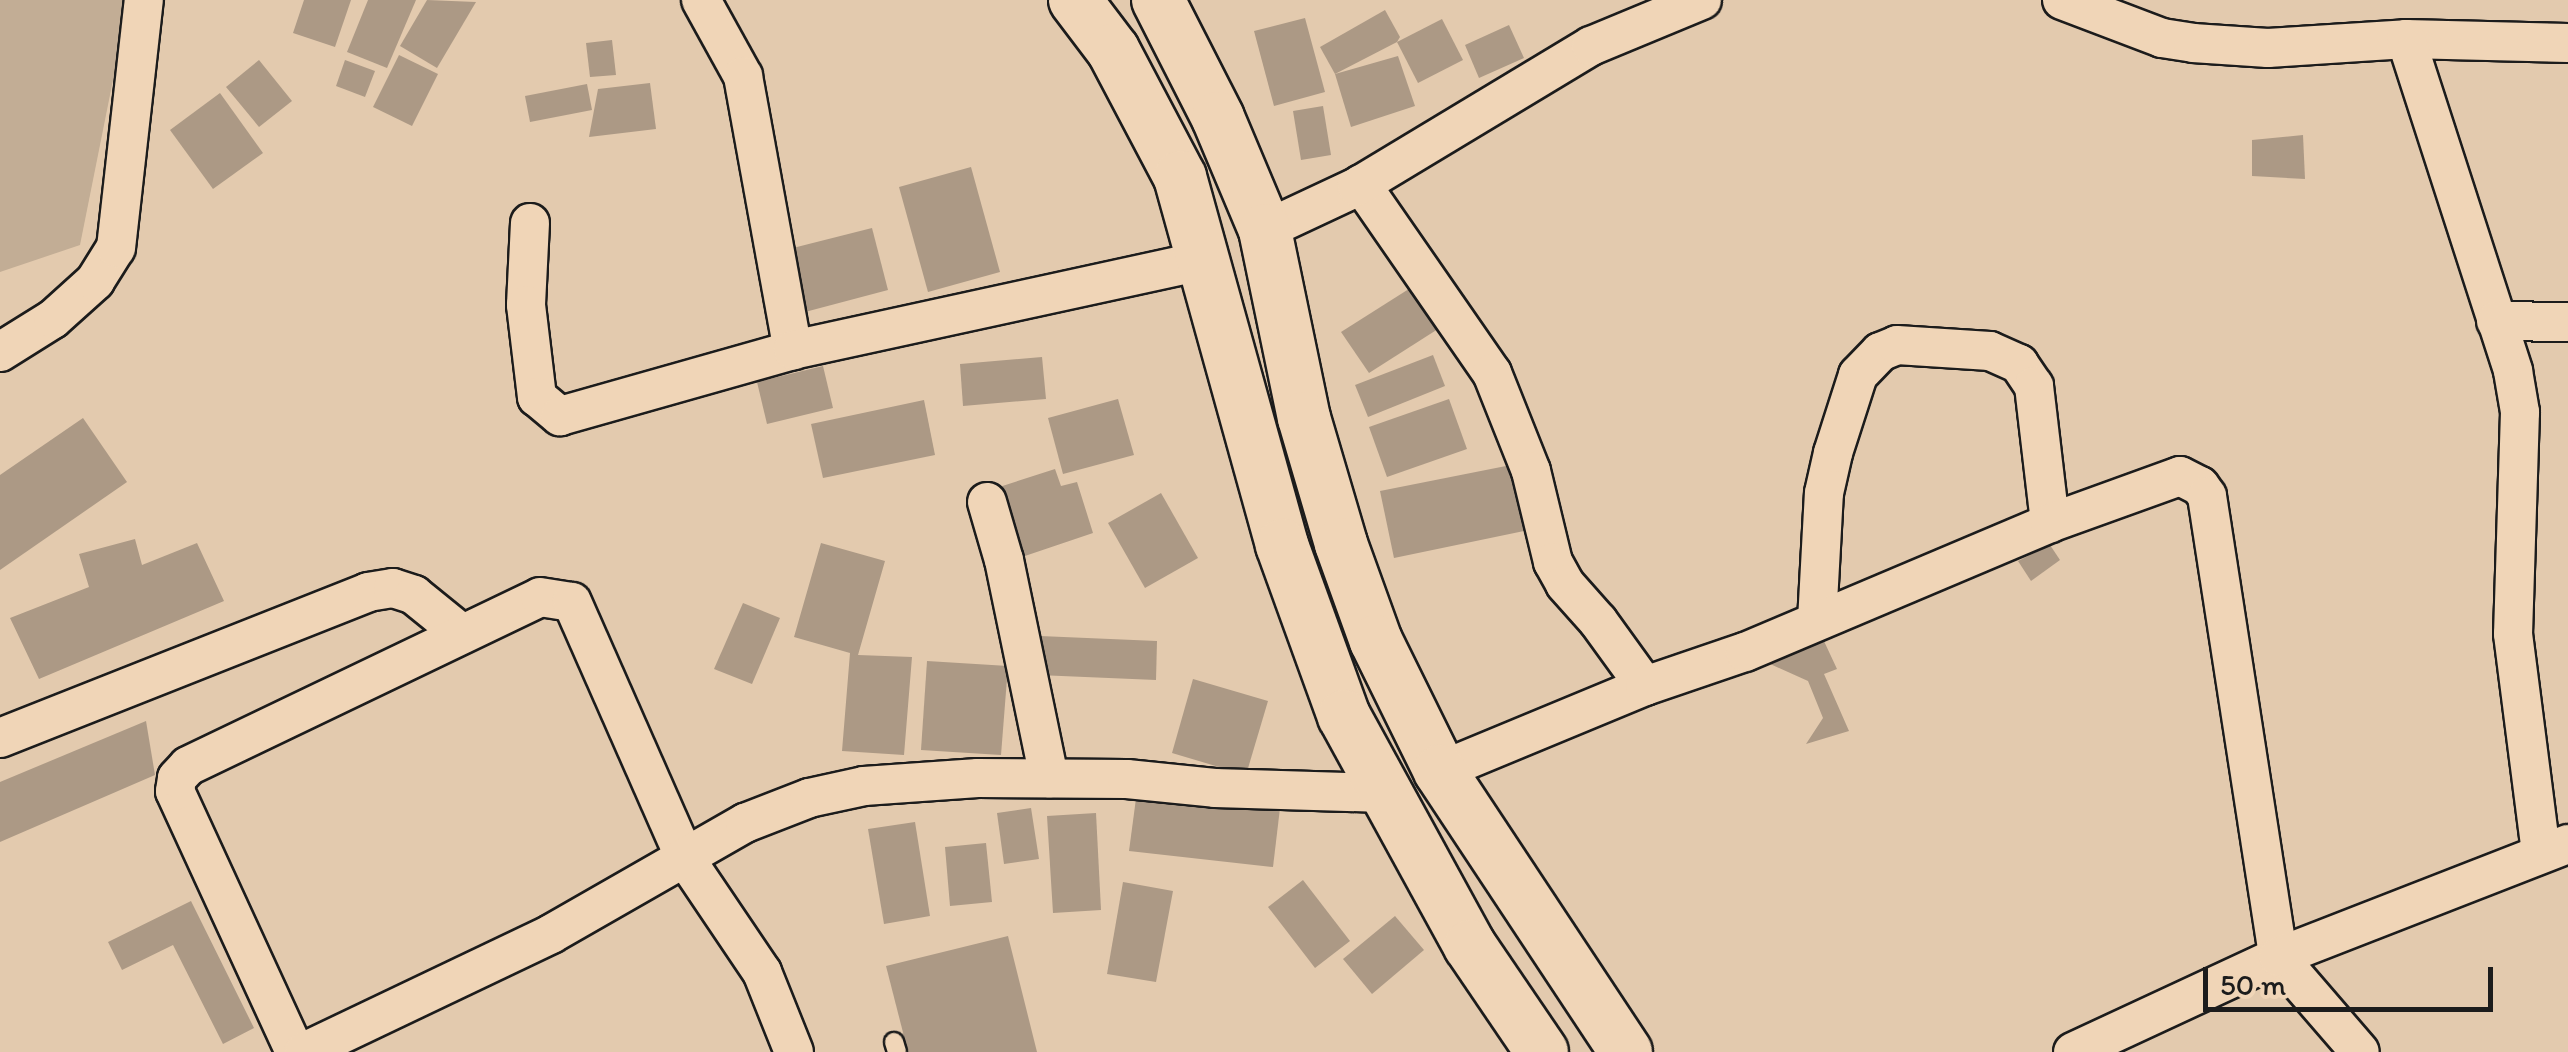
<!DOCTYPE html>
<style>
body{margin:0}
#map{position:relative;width:2568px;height:1052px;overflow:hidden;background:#e3caae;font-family:Itim,sans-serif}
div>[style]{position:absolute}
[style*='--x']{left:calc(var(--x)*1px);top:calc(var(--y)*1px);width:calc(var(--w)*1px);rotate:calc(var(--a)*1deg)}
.green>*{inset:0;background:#c2ad95}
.building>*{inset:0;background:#ac9985}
.roads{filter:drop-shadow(2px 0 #1c1c1c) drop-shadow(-2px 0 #1c1c1c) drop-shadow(0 2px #1c1c1c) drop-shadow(0 -2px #1c1c1c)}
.lane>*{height:18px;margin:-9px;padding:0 9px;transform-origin:9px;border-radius:9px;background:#f0d5b7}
.street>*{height:38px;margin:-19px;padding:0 19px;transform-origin:19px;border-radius:19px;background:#f0d5b7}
.secondary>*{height:52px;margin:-26px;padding:0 26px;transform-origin:26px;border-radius:26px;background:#f0d5b7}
span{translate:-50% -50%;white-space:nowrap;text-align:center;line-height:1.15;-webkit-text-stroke:9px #f0d5b7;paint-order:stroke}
.scale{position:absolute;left:2203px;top:967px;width:290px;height:45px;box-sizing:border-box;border:5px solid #1c1c1c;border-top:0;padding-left:12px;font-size:30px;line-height:35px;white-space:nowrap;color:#1c1c1c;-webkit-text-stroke:8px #f0d5b7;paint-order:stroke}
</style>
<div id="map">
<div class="green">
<div style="clip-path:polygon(0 0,129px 0,80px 245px,0 272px)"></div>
</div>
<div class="building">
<div style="clip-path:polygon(304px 0,351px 0,335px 47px,293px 33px)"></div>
<div style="clip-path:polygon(368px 0,416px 0,387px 68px,347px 52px)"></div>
<div style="clip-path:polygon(427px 0,476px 2px,437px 68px,400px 46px)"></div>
<div style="clip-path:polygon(1385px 10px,1400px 37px,1397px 42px,1335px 74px,1320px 47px)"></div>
<div style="clip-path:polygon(1305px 18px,1325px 92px,1274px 106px,1254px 31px)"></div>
<div style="clip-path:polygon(1442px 19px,1463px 60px,1418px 83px,1397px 42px)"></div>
<div style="clip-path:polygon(1509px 25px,1524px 58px,1479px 78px,1465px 45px)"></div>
<div style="clip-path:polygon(612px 40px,616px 75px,590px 77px,586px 43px)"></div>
<div style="clip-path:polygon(399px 55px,438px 74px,412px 126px,373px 107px)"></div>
<div style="clip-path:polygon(1398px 56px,1415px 106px,1351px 127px,1335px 74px)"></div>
<div style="clip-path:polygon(259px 60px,292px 101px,259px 127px,226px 87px)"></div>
<div style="clip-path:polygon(345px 60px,375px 71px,365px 97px,336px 86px)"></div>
<div style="clip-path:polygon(650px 83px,656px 129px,589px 137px,598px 89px)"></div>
<div style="clip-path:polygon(587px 84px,592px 110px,530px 122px,525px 96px)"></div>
<div style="clip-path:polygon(220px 93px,263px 153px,213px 189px,170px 130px)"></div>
<div style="clip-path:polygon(1323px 106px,1331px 155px,1301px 160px,1293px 111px)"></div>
<div style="clip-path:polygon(2303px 135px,2305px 179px,2252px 176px,2252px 140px)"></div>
<div style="clip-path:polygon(971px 167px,1000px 272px,928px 292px,899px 187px)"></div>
<div style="clip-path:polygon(872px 228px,888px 290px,805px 312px,789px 249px)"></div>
<div style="clip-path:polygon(1412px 287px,1438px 329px,1369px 373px,1341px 332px)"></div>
<div style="clip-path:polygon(1433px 355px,1445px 386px,1368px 417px,1355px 385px)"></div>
<div style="clip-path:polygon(1042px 357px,1046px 399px,963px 406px,960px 364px)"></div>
<div style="clip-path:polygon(823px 366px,833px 408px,767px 424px,757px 382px)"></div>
<div style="clip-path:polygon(1118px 399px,1134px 455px,1063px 474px,1048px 418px)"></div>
<div style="clip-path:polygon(1449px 399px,1467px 449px,1387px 477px,1369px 427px)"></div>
<div style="clip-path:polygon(924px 400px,935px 455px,823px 478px,811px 424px)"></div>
<div style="clip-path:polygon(83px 418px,127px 482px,0 570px,0 475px)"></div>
<div style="clip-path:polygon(1511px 465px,1524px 531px,1394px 558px,1380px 491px)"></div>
<div style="clip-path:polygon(1055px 469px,1061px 486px,1077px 482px,1093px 533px,1013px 560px,990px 490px)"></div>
<div style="clip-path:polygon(1161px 493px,1198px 558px,1145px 588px,1108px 523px)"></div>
<div style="clip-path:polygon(135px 539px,142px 565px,197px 543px,224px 601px,39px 679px,10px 618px,89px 587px,79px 554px)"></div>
<div style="clip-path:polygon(821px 543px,885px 561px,858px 655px,912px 657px,904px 755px,842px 751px,850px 653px,794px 637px)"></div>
<div style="clip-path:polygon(2050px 545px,2060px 560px,2031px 581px,2018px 561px)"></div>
<div style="clip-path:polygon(743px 603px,780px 618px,752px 684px,714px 669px)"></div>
<div style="clip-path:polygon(1040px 636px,1157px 641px,1156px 680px,1038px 675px)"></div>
<div style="clip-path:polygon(1823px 639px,1837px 669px,1824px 674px,1849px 731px,1806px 744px,1823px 718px,1808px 681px,1768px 663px)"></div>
<div style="clip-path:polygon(927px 661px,1008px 666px,1001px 755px,921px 750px)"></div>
<div style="clip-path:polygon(1193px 679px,1268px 701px,1246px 775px,1172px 753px)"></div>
<div style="clip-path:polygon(146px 721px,155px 775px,0 842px,0 782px)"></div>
<div style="clip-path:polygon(1137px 791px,1280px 808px,1273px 867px,1129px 851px)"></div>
<div style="clip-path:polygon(1031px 808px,1039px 859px,1004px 864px,997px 813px)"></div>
<div style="clip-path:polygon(1096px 813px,1101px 910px,1053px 913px,1047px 816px)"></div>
<div style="clip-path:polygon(915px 822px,930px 916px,884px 924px,868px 829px)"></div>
<div style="clip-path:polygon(986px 843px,992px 902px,950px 906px,945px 847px)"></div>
<div style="clip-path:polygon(1303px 880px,1350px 941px,1315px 968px,1268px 907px)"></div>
<div style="clip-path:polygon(1123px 882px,1173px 891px,1156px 982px,1107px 974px)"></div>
<div style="clip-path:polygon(191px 901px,254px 1028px,223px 1044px,173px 945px,122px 970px,108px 942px)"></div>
<div style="clip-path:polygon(1395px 916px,1424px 950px,1372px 994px,1343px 959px)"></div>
<div style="clip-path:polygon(1008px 936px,1037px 1052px,908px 1052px,886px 966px)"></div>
</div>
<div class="roads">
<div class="lane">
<div style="--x:894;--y:1042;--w:10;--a:73"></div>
</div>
<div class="street">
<div style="--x:701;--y:0;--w:87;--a:61.1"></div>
<div style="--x:743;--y:76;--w:279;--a:79.7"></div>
<div style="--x:2062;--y:0;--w:107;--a:20.8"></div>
<div style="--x:2162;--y:38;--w:31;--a:9"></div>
<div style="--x:2193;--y:43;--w:75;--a:3.8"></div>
<div style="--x:2268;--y:48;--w:138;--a:-3.7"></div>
<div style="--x:2406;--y:39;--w:162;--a:1.4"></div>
<div style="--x:2406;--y:39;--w:349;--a:72.1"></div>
<div style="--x:2513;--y:371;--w:42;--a:80.3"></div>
<div style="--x:2520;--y:412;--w:222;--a:91.8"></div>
<div style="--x:2513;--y:634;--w:221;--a:82.7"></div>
<div style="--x:1361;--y:184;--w:230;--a:55.3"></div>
<div style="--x:1492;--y:373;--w:105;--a:68.3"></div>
<div style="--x:1531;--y:471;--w:94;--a:76.4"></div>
<div style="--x:1553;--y:562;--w:25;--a:61"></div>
<div style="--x:1565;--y:584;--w:50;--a:48.3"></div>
<div style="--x:1598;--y:621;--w:80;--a:54.1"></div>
<div style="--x:530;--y:223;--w:82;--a:92.8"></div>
<div style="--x:526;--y:305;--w:93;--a:83.2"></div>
<div style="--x:537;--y:397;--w:30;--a:40"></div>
<div style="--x:560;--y:416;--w:242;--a:-15.8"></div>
<div style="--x:793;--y:350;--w:423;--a:-12.3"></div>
<div style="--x:1265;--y:230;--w:102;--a:-25.1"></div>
<div style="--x:1357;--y:187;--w:273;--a:-31.1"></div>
<div style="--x:1591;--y:46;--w:120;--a:-22.5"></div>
<div style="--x:2496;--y:321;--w:72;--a:0.8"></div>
<div style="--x:0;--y:352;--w:62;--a:-31.9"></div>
<div style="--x:53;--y:319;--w:57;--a:-42.1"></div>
<div style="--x:95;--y:281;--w:39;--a:-58"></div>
<div style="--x:116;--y:248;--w:250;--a:-83.6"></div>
<div style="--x:987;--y:502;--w:60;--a:73.7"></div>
<div style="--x:1004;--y:560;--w:223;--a:78.3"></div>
<div style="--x:1817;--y:621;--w:128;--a:-86.9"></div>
<div style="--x:1824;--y:493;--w:41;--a:-77.3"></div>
<div style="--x:1833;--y:453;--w:82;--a:-72.2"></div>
<div style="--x:1858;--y:375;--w:32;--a:-46"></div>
<div style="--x:1880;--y:352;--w:18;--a:-22"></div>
<div style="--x:1897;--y:345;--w:93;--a:3.7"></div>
<div style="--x:1990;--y:351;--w:32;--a:24"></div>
<div style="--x:2019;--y:364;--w:27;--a:56"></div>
<div style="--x:2034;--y:386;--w:138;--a:83.3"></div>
<div style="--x:0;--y:738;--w:396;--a:-21.6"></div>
<div style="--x:368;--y:592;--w:25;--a:-9"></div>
<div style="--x:393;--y:588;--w:22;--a:18"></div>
<div style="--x:414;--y:595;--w:62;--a:39.1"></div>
<div style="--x:1440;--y:771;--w:222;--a:-22.5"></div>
<div style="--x:1645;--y:686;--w:106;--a:-18.8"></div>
<div style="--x:1745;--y:652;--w:331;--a:-22.9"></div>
<div style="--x:2050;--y:523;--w:138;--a:-19.9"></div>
<div style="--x:2180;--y:476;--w:22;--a:27"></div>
<div style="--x:2200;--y:486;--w:12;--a:55"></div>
<div style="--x:2207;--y:496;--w:466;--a:81.2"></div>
<div style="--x:2278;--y:957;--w:125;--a:49.2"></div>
<div style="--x:295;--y:1052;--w:287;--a:-114.7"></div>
<div style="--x:175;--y:791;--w:13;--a:-81"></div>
<div style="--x:177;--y:778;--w:16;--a:-47"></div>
<div style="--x:188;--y:766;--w:390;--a:-25.6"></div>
<div style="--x:540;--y:597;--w:32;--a:9"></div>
<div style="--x:572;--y:602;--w:280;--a:66.2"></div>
<div style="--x:685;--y:858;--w:138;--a:56"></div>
<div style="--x:762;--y:972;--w:86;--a:68.2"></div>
<div style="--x:304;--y:1052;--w:274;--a:-25.5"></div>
<div style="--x:551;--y:934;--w:224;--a:-29.8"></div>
<div style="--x:745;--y:823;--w:69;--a:-21.3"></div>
<div style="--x:809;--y:798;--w:56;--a:-12.3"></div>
<div style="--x:864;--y:786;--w:114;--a:-4"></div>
<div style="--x:978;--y:778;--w:149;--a:0.4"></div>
<div style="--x:1127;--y:779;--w:88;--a:5.8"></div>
<div style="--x:1215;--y:788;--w:168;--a:1.7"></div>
<div style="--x:2073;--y:1052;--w:226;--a:-24.9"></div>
<div style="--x:2278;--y:957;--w:311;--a:-21.3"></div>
</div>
<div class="secondary">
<div style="--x:1075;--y:0;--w:63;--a:52.8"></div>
<div style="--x:1113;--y:50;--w:144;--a:62.2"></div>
<div style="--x:1180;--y:177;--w:382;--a:74.5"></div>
<div style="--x:1282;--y:545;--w:182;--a:70.1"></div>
<div style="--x:1344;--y:716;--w:262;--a:61.3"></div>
<div style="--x:1470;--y:946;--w:128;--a:55.8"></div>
<div style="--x:1158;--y:0;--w:132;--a:63"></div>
<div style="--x:1218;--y:118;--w:121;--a:67.2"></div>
<div style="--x:1265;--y:230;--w:192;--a:78.3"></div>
<div style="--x:1304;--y:418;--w:131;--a:73.6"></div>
<div style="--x:1341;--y:544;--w:103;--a:70.2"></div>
<div style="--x:1376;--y:641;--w:145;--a:63.8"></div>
<div style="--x:1440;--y:771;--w:337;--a:56.5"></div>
</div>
</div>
<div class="scale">50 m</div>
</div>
